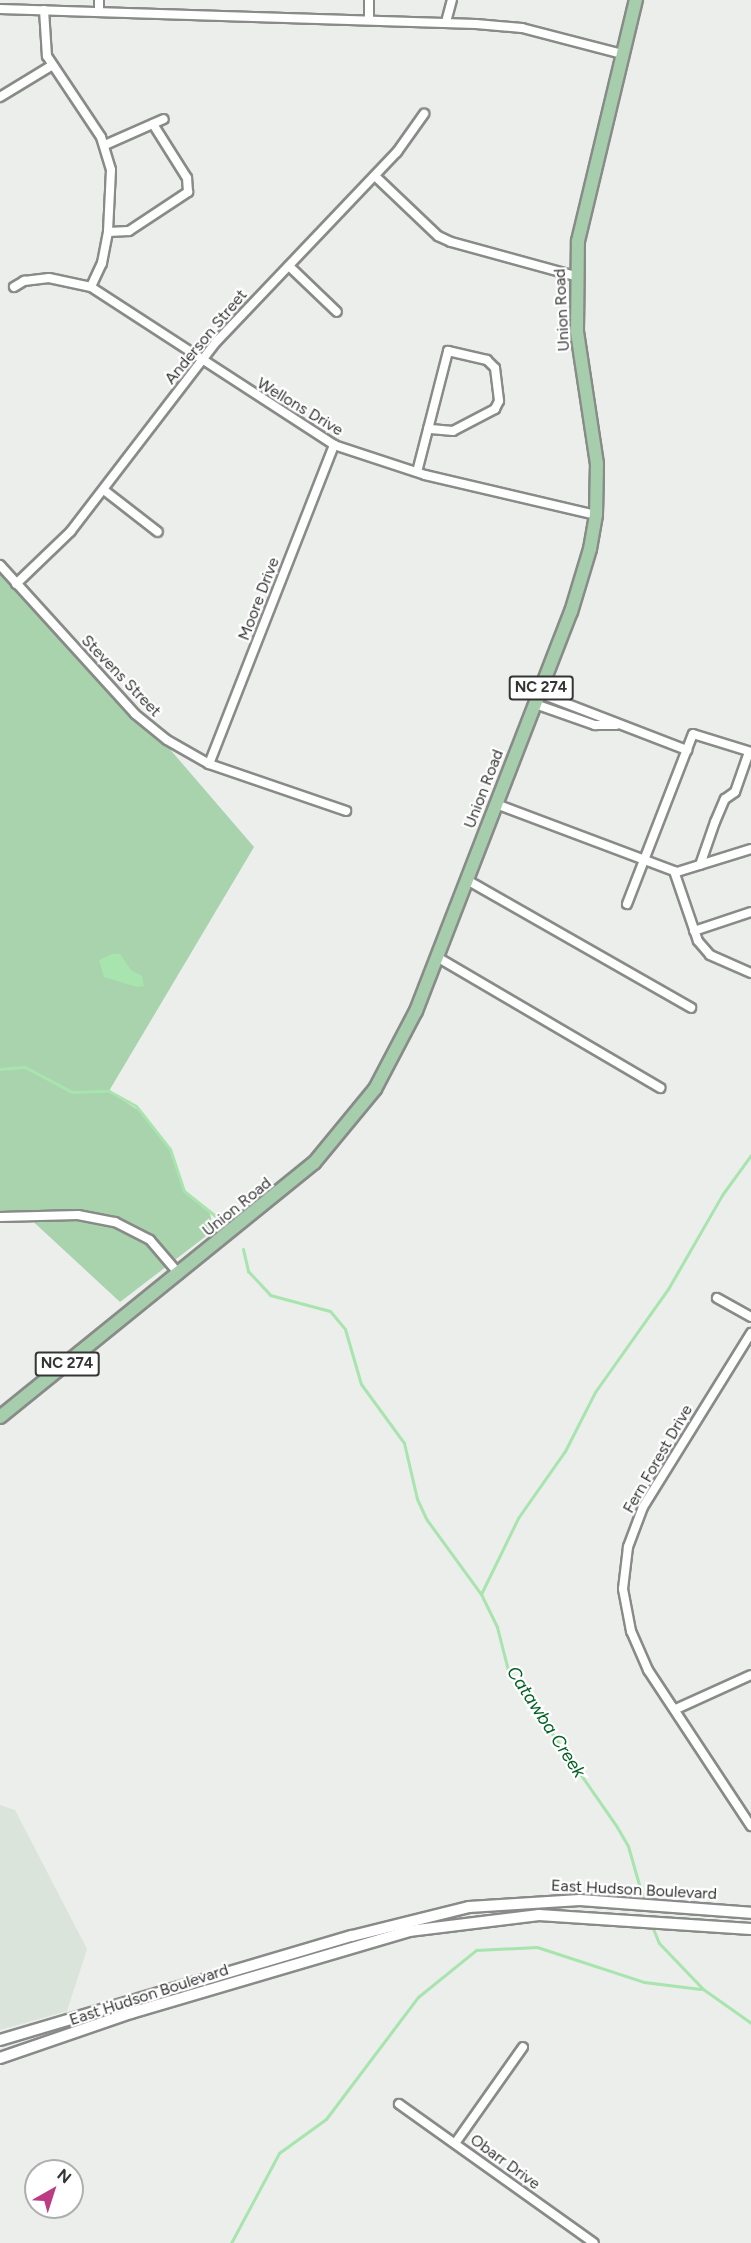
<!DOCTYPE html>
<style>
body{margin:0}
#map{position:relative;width:751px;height:2243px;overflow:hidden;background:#ebeeeb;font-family:Figtree,sans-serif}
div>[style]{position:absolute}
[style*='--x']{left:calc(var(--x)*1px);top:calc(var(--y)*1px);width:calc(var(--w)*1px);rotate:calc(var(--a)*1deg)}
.built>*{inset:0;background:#dbe4db}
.green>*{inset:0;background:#a8d3ad}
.water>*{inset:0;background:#a7e4ae}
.stream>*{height:3px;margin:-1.5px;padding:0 1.5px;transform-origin:1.5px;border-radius:1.5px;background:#a7e4ae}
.roads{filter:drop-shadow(2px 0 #888b88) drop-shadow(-2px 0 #888b88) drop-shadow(0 2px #888b88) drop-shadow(0 -2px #888b88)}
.minor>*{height:8px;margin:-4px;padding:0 4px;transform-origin:4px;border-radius:4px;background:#fff}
.secondary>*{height:10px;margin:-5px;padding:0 5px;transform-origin:5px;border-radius:5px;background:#fff}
.primary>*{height:12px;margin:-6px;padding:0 6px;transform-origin:6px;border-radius:6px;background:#a6cdac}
span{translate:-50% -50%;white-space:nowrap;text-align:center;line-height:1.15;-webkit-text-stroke:4.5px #fff;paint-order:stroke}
.shield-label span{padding:2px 4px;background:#fff;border:2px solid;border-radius:4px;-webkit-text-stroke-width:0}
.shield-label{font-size:15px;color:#343634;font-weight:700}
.street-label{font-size:16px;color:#343634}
.water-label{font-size:18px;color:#006323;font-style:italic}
.north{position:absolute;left:24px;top:2159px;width:60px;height:60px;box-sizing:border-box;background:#fff;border:2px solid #aeafae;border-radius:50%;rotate:39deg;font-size:16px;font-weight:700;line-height:24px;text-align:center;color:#343634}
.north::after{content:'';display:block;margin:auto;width:21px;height:27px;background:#bd3b83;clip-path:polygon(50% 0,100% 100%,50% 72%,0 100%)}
</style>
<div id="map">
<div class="built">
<div style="clip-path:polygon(0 1805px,15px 1810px,87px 1949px,67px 2011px,0 2030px)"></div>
</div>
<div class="green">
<div style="clip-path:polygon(0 571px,131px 714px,168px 747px,254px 847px,109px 1091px,144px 1114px,170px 1149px,184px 1191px,209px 1210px,214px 1230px,120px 1302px,25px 1214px,0 1214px)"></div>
</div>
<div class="water">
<div style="clip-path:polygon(112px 954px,120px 954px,131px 970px,142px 976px,144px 986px,137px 987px,104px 977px,99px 960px)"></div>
</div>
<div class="stream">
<div style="--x:0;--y:1069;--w:25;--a:-5"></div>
<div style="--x:25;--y:1067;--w:53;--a:28"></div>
<div style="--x:72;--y:1092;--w:37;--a:-2"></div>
<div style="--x:109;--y:1091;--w:31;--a:29"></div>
<div style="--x:136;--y:1106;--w:55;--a:51.7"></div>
<div style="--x:170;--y:1149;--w:44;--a:71.6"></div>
<div style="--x:184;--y:1191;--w:43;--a:38.5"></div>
<div style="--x:243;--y:1249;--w:23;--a:77"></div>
<div style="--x:248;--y:1271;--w:33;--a:47"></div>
<div style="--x:270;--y:1295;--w:62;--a:14.9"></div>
<div style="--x:330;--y:1311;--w:23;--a:50"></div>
<div style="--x:345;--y:1329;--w:57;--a:73.8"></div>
<div style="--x:361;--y:1384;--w:73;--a:53.9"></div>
<div style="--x:404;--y:1443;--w:57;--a:76.9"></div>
<div style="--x:417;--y:1499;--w:23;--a:65"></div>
<div style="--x:427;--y:1520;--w:92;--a:53.9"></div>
<div style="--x:481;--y:1594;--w:37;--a:64"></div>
<div style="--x:497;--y:1627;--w:44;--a:75.7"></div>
<div style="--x:508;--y:1670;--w:191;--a:55.2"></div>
<div style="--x:617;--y:1827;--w:22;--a:60"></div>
<div style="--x:628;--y:1846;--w:58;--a:74.1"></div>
<div style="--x:481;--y:1594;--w:85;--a:-64"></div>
<div style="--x:518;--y:1518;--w:82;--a:-55"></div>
<div style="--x:565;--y:1451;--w:66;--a:-63"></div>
<div style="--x:595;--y:1392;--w:126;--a:-54.7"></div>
<div style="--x:668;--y:1289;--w:108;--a:-60.1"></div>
<div style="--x:722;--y:1195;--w:49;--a:-54.1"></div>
<div style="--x:652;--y:1926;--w:18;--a:68"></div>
<div style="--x:659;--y:1943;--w:64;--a:46.3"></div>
<div style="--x:703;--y:1989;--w:59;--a:35.3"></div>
<div style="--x:231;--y:2243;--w:102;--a:-61.9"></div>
<div style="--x:279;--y:2153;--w:58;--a:-35.9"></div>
<div style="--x:326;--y:2119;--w:153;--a:-53"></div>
<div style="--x:418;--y:1997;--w:75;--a:-39"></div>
<div style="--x:476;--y:1950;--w:61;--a:-2.8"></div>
<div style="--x:537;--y:1947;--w:113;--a:18.1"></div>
<div style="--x:644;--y:1982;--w:57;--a:7"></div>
</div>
<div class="roads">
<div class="minor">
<div style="--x:99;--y:0;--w:12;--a:90"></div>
<div style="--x:369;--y:0;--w:20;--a:90"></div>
<div style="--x:0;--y:9;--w:476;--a:1.8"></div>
<div style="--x:476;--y:24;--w:46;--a:5"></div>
<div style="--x:522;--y:28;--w:103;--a:14.6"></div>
<div style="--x:44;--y:10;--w:46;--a:86.3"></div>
<div style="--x:47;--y:56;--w:97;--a:56.3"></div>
<div style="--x:101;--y:137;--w:34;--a:73"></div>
<div style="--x:111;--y:170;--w:62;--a:92.8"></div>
<div style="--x:108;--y:232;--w:32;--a:101"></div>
<div style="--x:102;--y:263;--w:26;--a:115"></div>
<div style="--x:446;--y:22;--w:23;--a:-75"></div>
<div style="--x:0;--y:97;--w:60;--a:-31.3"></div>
<div style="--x:105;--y:145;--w:64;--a:-23.8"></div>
<div style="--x:375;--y:176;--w:87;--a:43.6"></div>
<div style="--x:438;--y:236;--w:14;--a:25"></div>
<div style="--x:451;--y:242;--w:129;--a:15.3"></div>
<div style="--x:108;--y:232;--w:21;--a:-3"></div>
<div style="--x:129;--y:231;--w:71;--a:-33.5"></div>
<div style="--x:188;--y:192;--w:14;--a:-94"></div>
<div style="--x:187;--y:178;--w:64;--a:-122.2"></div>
<div style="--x:289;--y:266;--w:66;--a:43.8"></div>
<div style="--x:14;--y:287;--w:12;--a:-31"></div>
<div style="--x:24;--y:281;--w:25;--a:-7"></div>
<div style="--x:49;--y:278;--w:43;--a:12.1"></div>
<div style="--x:91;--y:287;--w:290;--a:33"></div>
<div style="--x:334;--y:445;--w:96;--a:18.2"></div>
<div style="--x:425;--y:475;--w:176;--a:13.2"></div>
<div style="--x:417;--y:472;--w:125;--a:-75.6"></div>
<div style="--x:448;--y:351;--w:40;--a:13"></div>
<div style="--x:487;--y:360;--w:11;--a:45"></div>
<div style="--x:495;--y:368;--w:33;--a:83"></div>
<div style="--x:499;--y:401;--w:9;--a:117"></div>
<div style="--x:495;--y:409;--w:47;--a:152.4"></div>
<div style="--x:453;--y:431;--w:25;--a:-175"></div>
<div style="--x:104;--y:490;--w:68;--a:37.9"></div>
<div style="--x:0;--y:565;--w:201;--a:47.8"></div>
<div style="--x:135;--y:714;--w:41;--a:39.1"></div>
<div style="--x:167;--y:740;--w:48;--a:29.7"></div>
<div style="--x:209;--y:764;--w:145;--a:18.9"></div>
<div style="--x:16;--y:584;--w:76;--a:-43.9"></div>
<div style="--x:71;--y:531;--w:240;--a:-52.5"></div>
<div style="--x:217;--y:341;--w:261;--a:-46.4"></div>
<div style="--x:397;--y:152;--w:47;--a:-54.6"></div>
<div style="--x:539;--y:693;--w:159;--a:21.1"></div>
<div style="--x:535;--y:704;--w:64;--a:19.3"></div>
<div style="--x:595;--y:725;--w:21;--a:0"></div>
<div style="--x:209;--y:764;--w:343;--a:-68.6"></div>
<div style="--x:496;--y:804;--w:193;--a:20.6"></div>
<div style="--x:677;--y:872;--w:77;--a:-17.3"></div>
<div style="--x:700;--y:865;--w:46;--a:-70.8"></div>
<div style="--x:715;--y:822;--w:25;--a:-67"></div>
<div style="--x:725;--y:799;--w:12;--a:-35"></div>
<div style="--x:735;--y:792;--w:42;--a:-70.7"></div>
<div style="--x:674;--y:871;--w:74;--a:71.1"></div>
<div style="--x:698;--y:941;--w:18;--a:49"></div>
<div style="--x:710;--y:955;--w:45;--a:23.7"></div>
<div style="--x:467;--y:880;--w:258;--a:29.7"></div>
<div style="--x:627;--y:904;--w:182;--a:-68.8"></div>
<div style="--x:693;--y:734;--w:61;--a:17.2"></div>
<div style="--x:694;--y:931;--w:60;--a:-18.4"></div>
<div style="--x:437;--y:957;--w:259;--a:30.4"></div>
<div style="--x:0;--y:1217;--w:78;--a:-1.5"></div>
<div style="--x:78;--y:1215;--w:38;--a:11"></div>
<div style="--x:115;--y:1222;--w:39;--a:27"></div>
<div style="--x:150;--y:1240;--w:45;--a:49.5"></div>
<div style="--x:717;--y:1298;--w:39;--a:29"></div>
<div style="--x:751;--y:1333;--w:205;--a:121.8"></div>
<div style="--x:643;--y:1507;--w:43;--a:110.6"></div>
<div style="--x:628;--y:1547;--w:42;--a:96.8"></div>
<div style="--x:623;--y:1589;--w:43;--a:79.2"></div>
<div style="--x:631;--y:1631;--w:43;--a:66.4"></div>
<div style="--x:648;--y:1670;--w:187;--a:56.6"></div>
<div style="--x:676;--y:1709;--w:82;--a:-24.4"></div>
<div style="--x:399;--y:2104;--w:239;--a:35.5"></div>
<div style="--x:456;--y:2142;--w:116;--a:-54.8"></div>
</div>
<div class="secondary">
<div style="--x:0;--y:2040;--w:367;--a:-16.5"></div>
<div style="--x:352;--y:1936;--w:121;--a:-13.9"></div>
<div style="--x:469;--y:1907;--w:111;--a:-3.6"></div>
<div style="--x:580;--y:1900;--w:171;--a:4.3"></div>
<div style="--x:0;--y:2058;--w:139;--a:-19"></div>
<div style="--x:131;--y:2013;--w:290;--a:-16.4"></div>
<div style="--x:409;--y:1931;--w:131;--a:-7"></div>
<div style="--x:539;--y:1915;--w:212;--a:3.8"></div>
</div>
<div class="primary">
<div style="--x:0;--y:1417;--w:404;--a:-39"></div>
<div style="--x:314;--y:1163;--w:96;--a:-50.5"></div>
<div style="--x:375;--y:1089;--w:88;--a:-62.3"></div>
<div style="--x:416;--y:1011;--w:428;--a:-68.8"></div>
<div style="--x:571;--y:612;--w:66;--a:-73.2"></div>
<div style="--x:590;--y:549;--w:35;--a:-80"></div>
<div style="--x:596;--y:515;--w:51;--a:-88.9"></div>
<div style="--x:597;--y:464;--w:134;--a:-98.6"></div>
<div style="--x:577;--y:331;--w:90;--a:-89.4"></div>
<div style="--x:578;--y:241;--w:248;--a:-76.5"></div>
</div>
</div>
<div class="shield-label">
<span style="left:541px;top:688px">NC 274</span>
<span style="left:67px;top:1364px">NC 274</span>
</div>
<div class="street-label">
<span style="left:562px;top:310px;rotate:-93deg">Union Road</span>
<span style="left:206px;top:337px;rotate:-50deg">Anderson Street</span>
<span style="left:300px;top:407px;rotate:31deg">Wellons Drive</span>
<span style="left:259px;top:599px;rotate:-69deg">Moore Drive</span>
<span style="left:121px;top:676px;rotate:46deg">Stevens Street</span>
<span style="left:484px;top:789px;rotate:-69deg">Union Road</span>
<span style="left:237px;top:1207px;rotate:-39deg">Union Road</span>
<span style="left:658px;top:1459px;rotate:-60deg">Fern Forest Drive</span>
<span style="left:634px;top:1890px;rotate:3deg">East Hudson Boulevard</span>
<span style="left:149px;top:1995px;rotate:-18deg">East Hudson Boulevard</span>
<span style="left:505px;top:2162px;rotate:36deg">Obarr Drive</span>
</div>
<div class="water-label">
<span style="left:546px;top:1722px;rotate:57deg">Catawba Creek</span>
</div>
<div class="north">N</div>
</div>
